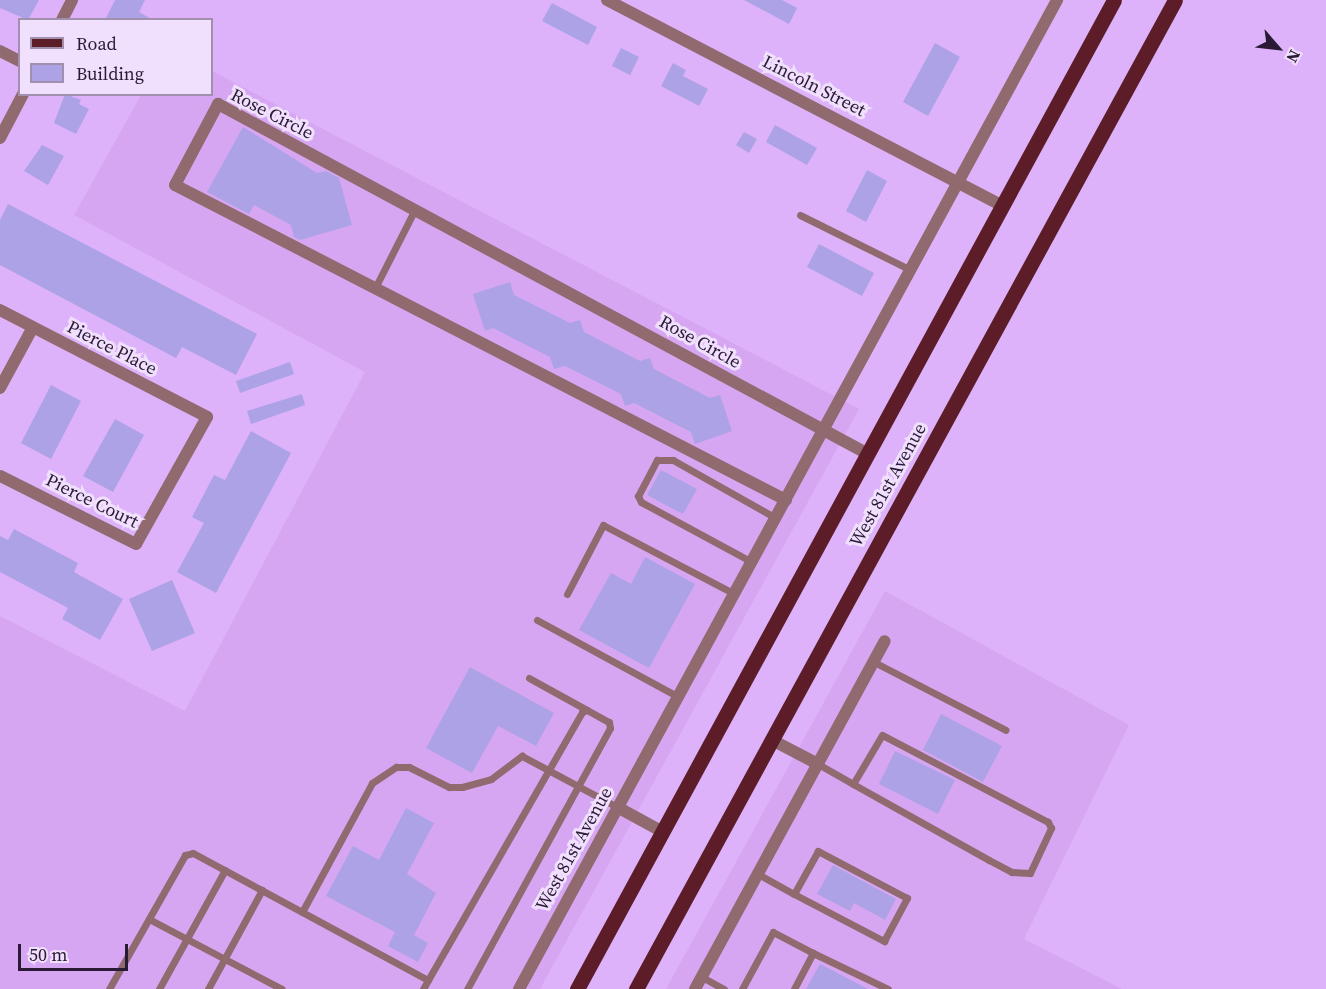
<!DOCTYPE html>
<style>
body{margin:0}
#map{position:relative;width:1326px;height:989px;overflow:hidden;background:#ddb2fa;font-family:"Source Serif 4",serif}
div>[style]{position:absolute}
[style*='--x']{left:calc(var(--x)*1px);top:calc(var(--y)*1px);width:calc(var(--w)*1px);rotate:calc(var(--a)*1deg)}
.built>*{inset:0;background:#d6a6f3}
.building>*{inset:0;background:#ada2e5}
.lane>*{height:7px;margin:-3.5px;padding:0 3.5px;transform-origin:3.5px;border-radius:3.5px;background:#906a6e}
.street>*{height:12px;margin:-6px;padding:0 6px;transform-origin:6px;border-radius:6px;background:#906a6e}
.primary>*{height:15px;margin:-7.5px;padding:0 7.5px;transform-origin:7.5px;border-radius:7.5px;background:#5c1d29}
span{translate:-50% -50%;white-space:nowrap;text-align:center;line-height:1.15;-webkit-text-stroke:6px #f0dffd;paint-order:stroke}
.street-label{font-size:18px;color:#2b1a35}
.legend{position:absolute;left:18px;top:18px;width:195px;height:78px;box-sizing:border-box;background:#f0dffd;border:2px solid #a190ad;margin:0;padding:8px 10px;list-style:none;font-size:18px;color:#2b1a35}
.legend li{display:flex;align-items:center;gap:12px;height:30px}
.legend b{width:30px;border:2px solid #a190ad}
.north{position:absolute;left:1248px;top:18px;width:60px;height:60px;-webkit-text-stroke:4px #f0dffd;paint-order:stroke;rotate:118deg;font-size:16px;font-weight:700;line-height:24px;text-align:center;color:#2b1a35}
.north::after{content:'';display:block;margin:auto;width:21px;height:27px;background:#2b1a35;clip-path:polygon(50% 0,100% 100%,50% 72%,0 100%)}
.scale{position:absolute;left:18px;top:944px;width:110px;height:27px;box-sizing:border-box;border:3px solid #2b1a35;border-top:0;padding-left:8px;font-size:18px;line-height:21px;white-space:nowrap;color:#2b1a35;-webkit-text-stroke:4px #f0dffd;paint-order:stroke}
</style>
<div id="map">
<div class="built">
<div style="clip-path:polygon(212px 71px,859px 409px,540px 989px,0 989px,0 616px,185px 711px,365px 372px,74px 215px,141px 95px,212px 94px)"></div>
<div style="clip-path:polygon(885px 591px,1129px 725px,1024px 939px,1122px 989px,666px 989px)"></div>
</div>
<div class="building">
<div style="clip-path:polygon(0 0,39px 0,28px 20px,0 8px)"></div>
<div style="clip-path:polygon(115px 0,145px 0,139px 12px,153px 20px,105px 20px)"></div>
<div style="clip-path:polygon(744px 0,782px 0,797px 8px,789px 24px)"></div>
<div style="clip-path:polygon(552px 3px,597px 27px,588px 45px,542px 21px)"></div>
<div style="clip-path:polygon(935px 43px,960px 57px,928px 116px,903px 102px)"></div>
<div style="clip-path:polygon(621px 48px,639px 57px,630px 75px,612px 66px)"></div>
<div style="clip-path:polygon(673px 63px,686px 70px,683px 76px,708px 89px,699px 106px,661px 86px)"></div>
<div style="clip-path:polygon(65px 94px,81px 100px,79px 104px,89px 109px,76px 134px,54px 123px)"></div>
<div style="clip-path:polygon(775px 125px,817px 148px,807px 165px,766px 142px)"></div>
<div style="clip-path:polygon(243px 127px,317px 173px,326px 171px,339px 178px,352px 225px,300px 240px,294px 237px,291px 225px,254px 205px,249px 214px,207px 192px)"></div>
<div style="clip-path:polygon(744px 132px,757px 139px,749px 153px,736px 145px)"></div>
<div style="clip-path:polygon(42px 145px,64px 156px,48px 185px,24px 171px)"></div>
<div style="clip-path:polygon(867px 170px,887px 181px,866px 222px,846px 211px)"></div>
<div style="clip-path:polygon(8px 204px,257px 334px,236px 375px,182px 347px,176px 358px,0 265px,0 220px)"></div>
<div style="clip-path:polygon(819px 244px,874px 273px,862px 296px,807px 267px)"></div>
<div style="clip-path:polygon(510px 282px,514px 295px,570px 323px,580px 320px,584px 332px,640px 361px,650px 358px,654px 369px,710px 398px,720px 395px,732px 431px,695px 444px,691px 432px,634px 403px,625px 406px,621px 394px,565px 366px,554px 369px,550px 357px,493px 328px,485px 331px,473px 294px)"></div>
<div style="clip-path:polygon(290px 362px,294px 374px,240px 393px,236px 381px)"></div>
<div style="clip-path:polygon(51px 385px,81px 401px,51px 459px,21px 443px)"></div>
<div style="clip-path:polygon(302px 394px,305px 405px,251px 424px,247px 411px)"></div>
<div style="clip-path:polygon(115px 419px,144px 435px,113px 492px,83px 476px)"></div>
<div style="clip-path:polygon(251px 431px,291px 453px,216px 593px,177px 572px,204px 523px,192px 517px,214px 475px,225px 480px)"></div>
<div style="clip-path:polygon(661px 470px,697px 489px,683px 514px,647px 495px)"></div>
<div style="clip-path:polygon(14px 529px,78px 563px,74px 572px,123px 599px,100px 640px,62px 619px,68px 608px,0 572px,0 536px,8px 540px)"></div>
<div style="clip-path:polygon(645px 557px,695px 584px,649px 668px,579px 630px,611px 573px,631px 584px)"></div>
<div style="clip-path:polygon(172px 580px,195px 633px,152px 651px,129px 599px)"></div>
<div style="clip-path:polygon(470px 667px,554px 713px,536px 746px,498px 726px,472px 773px,426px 748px)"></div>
<div style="clip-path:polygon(941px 714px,1002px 746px,983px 782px,923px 750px)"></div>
<div style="clip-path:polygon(895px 751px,955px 780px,938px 814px,879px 784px)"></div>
<div style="clip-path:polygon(406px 808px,434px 823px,407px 874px,436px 893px,414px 935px,428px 943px,418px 962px,388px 946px,395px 932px,326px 896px,353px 846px,379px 860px)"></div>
<div style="clip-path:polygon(833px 865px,896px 899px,885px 920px,854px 903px,850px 911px,817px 894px)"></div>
<div style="clip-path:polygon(820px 964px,868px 989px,806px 989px)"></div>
</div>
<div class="lane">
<div style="--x:800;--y:215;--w:124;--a:26.4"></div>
<div style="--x:375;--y:288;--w:86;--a:-63.1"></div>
<div style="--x:752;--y:562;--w:126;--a:-151.6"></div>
<div style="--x:641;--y:502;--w:7;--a:-117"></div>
<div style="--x:638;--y:496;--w:41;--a:-62.2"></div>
<div style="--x:657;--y:460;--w:16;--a:0"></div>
<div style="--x:673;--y:460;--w:118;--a:29.4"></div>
<div style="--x:567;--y:594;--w:78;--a:-62.4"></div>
<div style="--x:603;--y:525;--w:149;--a:27.6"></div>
<div style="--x:537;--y:620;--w:162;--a:28.5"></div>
<div style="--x:874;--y:662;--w:148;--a:27.3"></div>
<div style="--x:529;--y:678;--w:66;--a:28.9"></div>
<div style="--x:818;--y:764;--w:40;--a:29.7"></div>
<div style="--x:853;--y:784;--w:156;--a:29.2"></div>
<div style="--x:989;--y:860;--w:26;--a:28"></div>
<div style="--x:1012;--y:872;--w:18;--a:3"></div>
<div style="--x:1030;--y:873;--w:50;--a:-65"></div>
<div style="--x:1051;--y:828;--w:7;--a:-117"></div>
<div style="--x:1048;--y:822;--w:187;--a:-152.3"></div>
<div style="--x:882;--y:735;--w:57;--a:120.6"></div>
<div style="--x:758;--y:874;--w:41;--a:29.1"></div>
<div style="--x:794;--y:894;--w:102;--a:27.6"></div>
<div style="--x:884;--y:941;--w:49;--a:-61.9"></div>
<div style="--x:907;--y:898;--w:101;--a:-152.2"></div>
<div style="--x:818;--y:851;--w:49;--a:119.2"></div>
<div style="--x:302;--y:912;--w:147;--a:-61.5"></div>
<div style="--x:372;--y:783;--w:29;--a:-34"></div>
<div style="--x:396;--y:767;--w:13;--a:0"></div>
<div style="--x:409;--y:767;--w:45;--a:26.6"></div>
<div style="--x:449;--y:787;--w:13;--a:0"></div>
<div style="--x:462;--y:787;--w:30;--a:-15"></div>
<div style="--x:491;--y:779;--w:39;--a:-37"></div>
<div style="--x:522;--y:756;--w:110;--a:28.2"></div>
<div style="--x:149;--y:919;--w:150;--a:27.8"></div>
<div style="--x:702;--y:977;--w:25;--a:29"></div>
<div style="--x:428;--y:980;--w:309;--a:-60.1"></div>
<div style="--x:582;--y:712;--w:5;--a:-22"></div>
<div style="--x:587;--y:710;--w:25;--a:29"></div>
<div style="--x:609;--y:722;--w:6;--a:81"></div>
<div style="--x:610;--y:728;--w:298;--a:118.7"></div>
<div style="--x:109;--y:989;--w:154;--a:-60.4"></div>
<div style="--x:185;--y:855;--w:8;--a:-14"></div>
<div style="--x:193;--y:853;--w:267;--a:28.4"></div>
<div style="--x:428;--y:980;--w:10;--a:119"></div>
<div style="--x:159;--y:989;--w:136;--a:-61"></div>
<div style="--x:208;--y:989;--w:113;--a:-61.4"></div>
<div style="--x:742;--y:989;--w:65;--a:-61.5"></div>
<div style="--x:773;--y:932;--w:45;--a:27.7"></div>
<div style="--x:794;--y:989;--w:41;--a:-62.2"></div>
<div style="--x:813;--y:953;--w:83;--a:25.6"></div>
</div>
<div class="street">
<div style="--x:607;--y:0;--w:446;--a:27.5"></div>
<div style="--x:62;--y:20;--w:22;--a:-63"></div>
<div style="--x:0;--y:51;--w:22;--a:27"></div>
<div style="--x:0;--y:138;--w:50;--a:-62.4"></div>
<div style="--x:0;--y:310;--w:233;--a:27.3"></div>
<div style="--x:207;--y:417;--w:145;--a:119.2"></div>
<div style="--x:136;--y:544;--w:152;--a:-153.4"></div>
<div style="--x:0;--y:388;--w:69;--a:-61.6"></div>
<div style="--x:786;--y:500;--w:687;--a:-152.73"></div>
<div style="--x:175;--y:185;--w:92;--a:-62"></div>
<div style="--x:218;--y:104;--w:738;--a:28.3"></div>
<div style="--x:772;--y:740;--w:52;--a:27.6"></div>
<div style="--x:619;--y:808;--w:50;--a:28.6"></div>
<div style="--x:519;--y:989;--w:1126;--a:-61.45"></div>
<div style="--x:695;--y:989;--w:396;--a:-61.4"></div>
</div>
<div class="primary">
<div style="--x:577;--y:989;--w:1125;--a:-61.5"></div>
<div style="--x:636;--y:989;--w:1126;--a:-61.41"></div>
</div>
<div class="street-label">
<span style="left:814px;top:86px;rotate:27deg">Lincoln Street</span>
<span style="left:272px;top:114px;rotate:27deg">Rose Circle</span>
<span style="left:700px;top:342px;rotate:29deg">Rose Circle</span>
<span style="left:112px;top:348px;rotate:27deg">Pierce Place</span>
<span style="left:888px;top:485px;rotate:-61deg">West 81st Avenue</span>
<span style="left:92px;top:501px;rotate:26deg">Pierce Court</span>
<span style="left:574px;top:849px;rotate:-61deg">West 81st Avenue</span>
</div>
<ul class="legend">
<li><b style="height:8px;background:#5c1d29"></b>Road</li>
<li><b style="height:16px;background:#ada2e5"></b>Building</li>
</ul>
<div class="north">N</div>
<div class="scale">50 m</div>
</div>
